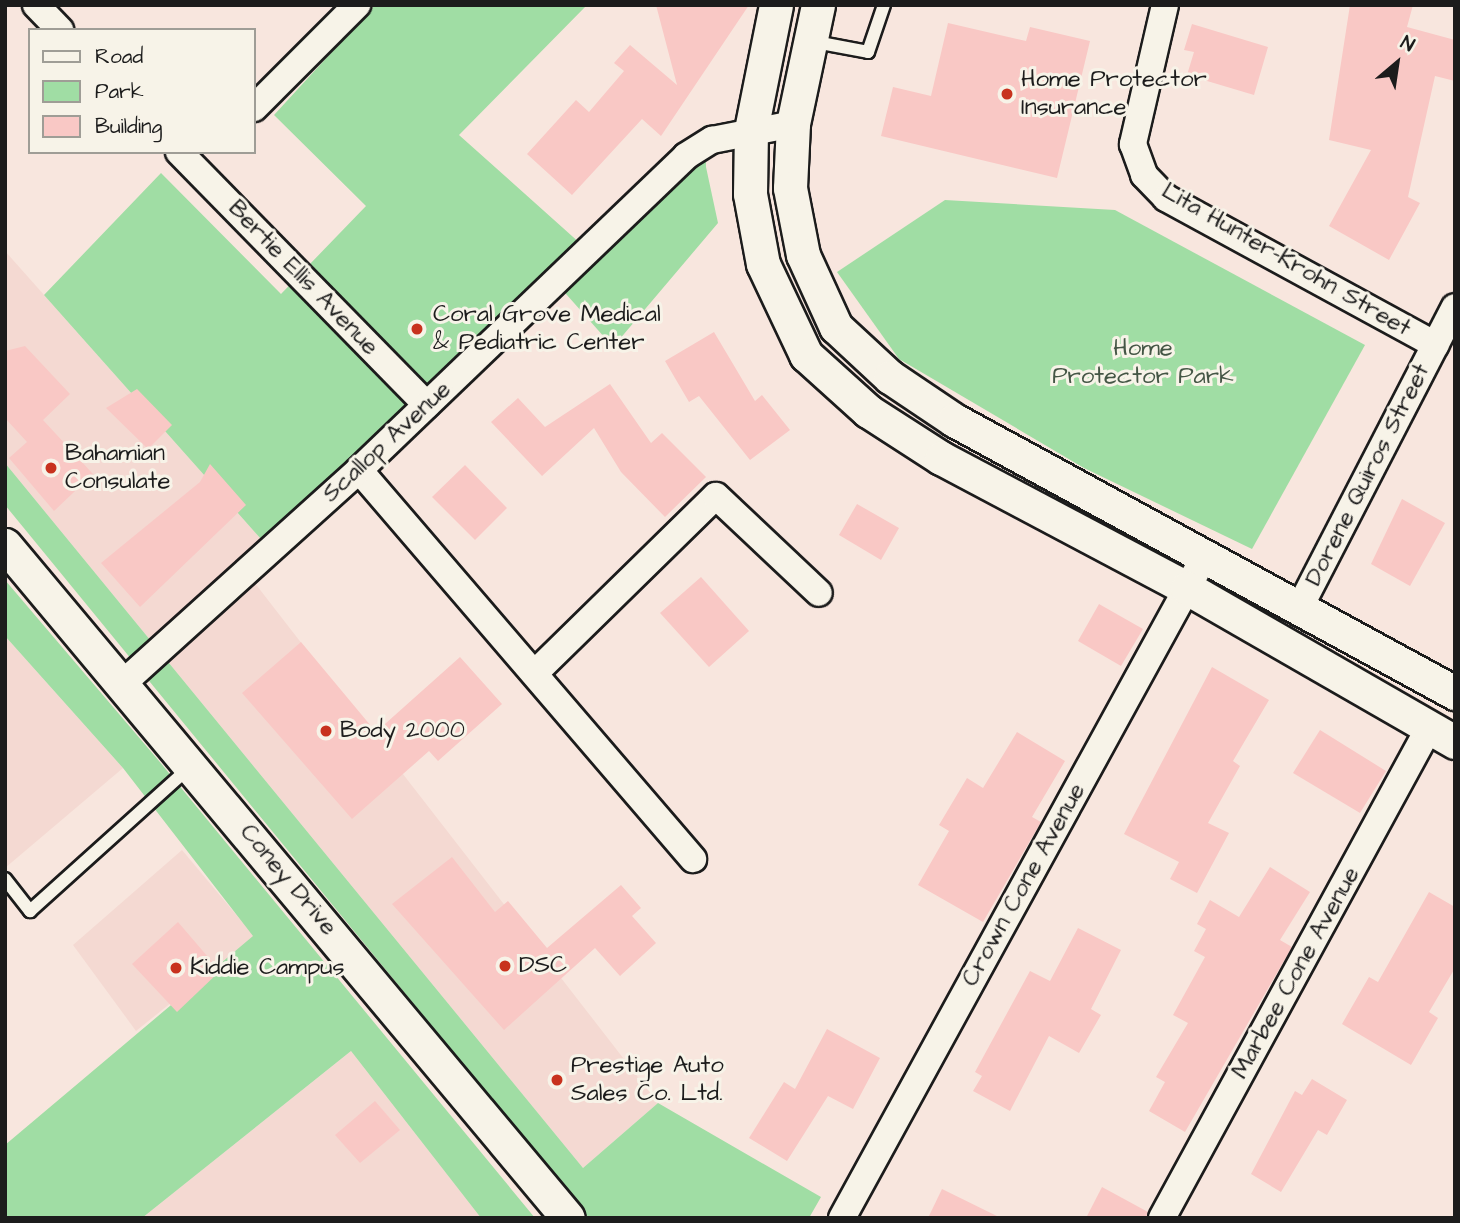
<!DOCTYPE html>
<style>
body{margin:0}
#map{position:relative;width:1460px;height:1223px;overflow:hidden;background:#f8e6de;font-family:"Architects Daughter",sans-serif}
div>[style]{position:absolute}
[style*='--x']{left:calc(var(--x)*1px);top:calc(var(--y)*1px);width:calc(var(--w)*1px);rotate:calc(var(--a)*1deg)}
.built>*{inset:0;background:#f4d9d2}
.green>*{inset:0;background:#a0dda4}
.building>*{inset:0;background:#f9c8c5}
.roads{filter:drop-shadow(2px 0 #1c1c1c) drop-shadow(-2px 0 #1c1c1c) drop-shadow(0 2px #1c1c1c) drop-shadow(0 -2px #1c1c1c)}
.service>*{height:12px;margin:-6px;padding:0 6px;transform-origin:6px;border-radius:6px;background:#f7f3e8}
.minor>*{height:26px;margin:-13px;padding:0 13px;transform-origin:13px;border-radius:13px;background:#f7f3e8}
.tertiary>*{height:33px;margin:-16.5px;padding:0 16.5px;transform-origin:16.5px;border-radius:16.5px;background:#f7f3e8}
.dots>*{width:19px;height:19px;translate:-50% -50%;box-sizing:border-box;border:4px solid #f7f3e8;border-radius:50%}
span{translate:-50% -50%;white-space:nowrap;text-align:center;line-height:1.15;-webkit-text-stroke:6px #f7f3e8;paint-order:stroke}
.poi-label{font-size:24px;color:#1c1c1c}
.left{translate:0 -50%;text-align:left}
.street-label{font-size:24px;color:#1c1c1c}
.park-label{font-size:24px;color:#445645}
.frame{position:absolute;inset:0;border:7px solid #1c1c1c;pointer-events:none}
.legend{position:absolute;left:28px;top:28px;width:228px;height:126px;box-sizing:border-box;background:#f7f3e8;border:2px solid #9f9d96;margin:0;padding:9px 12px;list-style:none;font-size:21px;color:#1c1c1c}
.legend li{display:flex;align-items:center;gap:14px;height:35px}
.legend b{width:35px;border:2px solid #9f9d96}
.north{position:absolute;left:1362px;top:28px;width:70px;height:70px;-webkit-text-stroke:5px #f7f3e8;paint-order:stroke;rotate:29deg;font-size:19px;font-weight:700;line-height:28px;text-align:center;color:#1c1c1c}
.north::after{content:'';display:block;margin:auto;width:24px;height:32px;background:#1c1c1c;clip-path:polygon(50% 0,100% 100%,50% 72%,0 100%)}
</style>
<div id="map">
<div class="built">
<div style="clip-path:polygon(5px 251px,261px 539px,237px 560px,658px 1103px,583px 1168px,5px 463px)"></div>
<div style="clip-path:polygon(5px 636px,123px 768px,5px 868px)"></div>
<div style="clip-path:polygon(182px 850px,254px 936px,136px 1031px,73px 945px)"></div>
<div style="clip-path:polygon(351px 1051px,481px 1218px,142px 1218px)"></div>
</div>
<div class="green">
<div style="clip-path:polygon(375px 5px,587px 5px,459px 135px,582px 245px,705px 125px,706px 167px,718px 223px,613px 347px,551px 277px,261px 539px,44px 295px,161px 173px,281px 294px,366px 206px,274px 115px)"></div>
<div style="clip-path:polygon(945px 200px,1115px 210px,1365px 345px,1252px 549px,1084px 468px,899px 359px,837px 272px)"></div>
<div style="clip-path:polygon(5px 463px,583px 1168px,658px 1103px,821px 1197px,809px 1218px,589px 1218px,5px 505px)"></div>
<div style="clip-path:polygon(5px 580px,159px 761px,535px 1218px,481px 1218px,351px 1051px,142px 1218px,6px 1218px,5px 1145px,253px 936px,123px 768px,5px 636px)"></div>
</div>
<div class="building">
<div style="clip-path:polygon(656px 5px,749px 5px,661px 136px,642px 119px,572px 195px,527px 154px,576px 100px,589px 112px,624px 71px,614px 63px,630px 45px,677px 85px)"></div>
<div style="clip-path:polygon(1350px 5px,1413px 5px,1407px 27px,1455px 40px,1455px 81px,1435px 76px,1408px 197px,1420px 203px,1389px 260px,1329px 226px,1371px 150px,1329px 140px)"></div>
<div style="clip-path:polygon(948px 23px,1026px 41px,1030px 27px,1090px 41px,1057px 178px,881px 136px,893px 87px,931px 96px)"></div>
<div style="clip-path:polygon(1192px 24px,1268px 47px,1254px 95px,1187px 75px,1194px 52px,1184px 50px)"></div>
<div style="clip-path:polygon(714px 332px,755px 401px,762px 395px,790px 430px,750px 460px,699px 396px,689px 402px,665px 361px)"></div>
<div style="clip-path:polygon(25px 346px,70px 394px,43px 420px,93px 474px,54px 511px,9px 458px,27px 442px,5px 418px,5px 351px)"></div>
<div style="clip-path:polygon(610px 384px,651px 443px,662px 433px,706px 477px,665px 517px,621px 472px,594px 428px,542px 476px,491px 422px,518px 398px,545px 427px)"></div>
<div style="clip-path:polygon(137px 389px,172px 425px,148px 449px,106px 408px)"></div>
<div style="clip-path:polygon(210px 464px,246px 505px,140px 607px,101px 563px,200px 482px)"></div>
<div style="clip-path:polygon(465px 465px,507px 508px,475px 540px,432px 497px)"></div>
<div style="clip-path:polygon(1402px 499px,1445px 523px,1410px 586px,1371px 564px)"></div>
<div style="clip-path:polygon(857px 504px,899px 528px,881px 560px,839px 535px)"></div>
<div style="clip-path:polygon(701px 577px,749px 631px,709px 667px,660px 613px)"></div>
<div style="clip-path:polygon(1099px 604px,1143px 629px,1121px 666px,1078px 641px)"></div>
<div style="clip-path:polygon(301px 642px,376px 732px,460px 657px,502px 704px,438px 761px,429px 751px,352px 819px,242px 693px)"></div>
<div style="clip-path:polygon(1212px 667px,1269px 700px,1233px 761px,1240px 766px,1208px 823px,1229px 833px,1197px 893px,1170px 879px,1179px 862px,1124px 834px)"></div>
<div style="clip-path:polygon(1320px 730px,1386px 771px,1360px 813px,1293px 773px)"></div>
<div style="clip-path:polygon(1017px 732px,1065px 761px,1032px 817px,1041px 822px,983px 922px,918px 885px,949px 831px,939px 825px,967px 778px,983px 788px)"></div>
<div style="clip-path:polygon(452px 857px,495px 912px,508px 901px,547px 948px,621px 885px,641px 908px,632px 916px,656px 943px,620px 976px,595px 948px,504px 1030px,392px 904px)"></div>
<div style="clip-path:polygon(1270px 867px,1310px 892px,1280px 940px,1292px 947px,1185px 1132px,1149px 1111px,1165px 1082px,1156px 1077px,1188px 1023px,1173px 1015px,1205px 957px,1194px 951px,1206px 929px,1197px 924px,1210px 900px,1239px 917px)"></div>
<div style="clip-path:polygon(1429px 892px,1455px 907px,1455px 968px,1429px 1012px,1438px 1018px,1411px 1065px,1342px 1024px,1369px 977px,1378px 982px)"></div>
<div style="clip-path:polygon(178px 922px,220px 971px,177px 1012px,132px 964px)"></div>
<div style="clip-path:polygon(1078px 928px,1121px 950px,1091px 1009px,1101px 1015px,1079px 1053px,1049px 1036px,1010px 1111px,973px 1091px,982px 1076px,975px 1072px,1030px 971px,1050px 981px)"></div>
<div style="clip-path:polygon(827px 1029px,880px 1058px,853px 1109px,828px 1096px,787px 1161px,749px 1138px,784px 1082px,795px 1089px)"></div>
<div style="clip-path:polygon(1312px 1079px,1347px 1100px,1327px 1135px,1318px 1130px,1281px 1192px,1251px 1174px,1295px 1091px,1302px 1095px)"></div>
<div style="clip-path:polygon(375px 1101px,400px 1130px,360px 1163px,335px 1135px)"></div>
<div style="clip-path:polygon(1102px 1187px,1148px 1212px,1146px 1218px,1086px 1218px)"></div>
<div style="clip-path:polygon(942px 1189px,1001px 1218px,928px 1218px)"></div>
</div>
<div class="roads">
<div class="service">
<div style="--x:810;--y:41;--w:59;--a:10.7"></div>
<div style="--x:868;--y:52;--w:50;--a:-71.2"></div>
<div style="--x:5;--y:879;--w:41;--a:52"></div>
<div style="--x:30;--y:911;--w:215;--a:-42"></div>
</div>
<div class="minor">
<div style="--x:36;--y:5;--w:35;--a:46"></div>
<div style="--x:1165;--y:5;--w:143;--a:103"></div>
<div style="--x:1133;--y:144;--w:33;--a:70"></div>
<div style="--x:1144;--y:175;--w:32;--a:46"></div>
<div style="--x:1166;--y:198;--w:307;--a:28.6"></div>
<div style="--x:254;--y:108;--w:146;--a:-45"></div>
<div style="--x:179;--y:152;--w:354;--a:45.6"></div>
<div style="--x:359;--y:470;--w:513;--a:49.35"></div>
<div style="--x:1301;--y:605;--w:335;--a:-62.7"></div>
<div style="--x:537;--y:671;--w:250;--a:-44.4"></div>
<div style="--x:716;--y:496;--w:141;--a:43.3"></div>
<div style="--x:121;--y:685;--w:321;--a:-42.1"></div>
<div style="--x:359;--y:470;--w:453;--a:-43.8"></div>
<div style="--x:686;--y:156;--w:31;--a:-32"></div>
<div style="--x:712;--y:140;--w:83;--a:-11.2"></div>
<div style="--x:842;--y:1218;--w:737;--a:-61.28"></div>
<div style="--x:1162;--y:1218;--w:558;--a:-61.41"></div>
</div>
<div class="tertiary">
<div style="--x:776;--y:5;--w:127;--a:101.3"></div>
<div style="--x:751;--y:130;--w:64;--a:90.9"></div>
<div style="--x:750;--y:194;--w:71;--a:79.5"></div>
<div style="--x:763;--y:264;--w:101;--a:64.7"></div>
<div style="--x:806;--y:355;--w:84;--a:42.1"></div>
<div style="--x:868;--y:411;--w:87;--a:32.8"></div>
<div style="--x:941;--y:458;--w:278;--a:27.9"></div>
<div style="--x:1187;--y:588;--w:309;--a:29.9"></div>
<div style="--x:818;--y:5;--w:122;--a:101.9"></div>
<div style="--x:793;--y:124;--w:64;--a:92.7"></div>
<div style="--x:790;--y:188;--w:68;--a:79"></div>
<div style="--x:803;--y:255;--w:79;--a:65.4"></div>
<div style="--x:836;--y:327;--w:74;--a:42.8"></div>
<div style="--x:890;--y:377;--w:77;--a:33.9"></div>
<div style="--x:954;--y:420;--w:571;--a:28.59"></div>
<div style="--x:5;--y:545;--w:877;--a:50.09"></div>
</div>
</div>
<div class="dots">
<div style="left:1007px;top:94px;background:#c8321e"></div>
<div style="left:417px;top:329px;background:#c8321e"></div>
<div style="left:51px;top:468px;background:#c8321e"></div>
<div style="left:326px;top:731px;background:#c8321e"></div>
<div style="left:505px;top:966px;background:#c8321e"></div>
<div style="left:176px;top:968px;background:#c8321e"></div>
<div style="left:557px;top:1080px;background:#c8321e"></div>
</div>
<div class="poi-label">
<span class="left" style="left:1021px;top:94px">Home Protector<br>Insurance</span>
<span class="left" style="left:433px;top:329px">Coral Grove Medical<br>&amp; Pediatric Center</span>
<span class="left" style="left:65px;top:468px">Bahamian<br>Consulate</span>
<span class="left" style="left:340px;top:731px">Body 2000</span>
<span class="left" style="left:519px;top:966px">DSC</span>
<span class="left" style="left:190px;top:968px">Kiddie Campus</span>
<span class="left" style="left:571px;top:1080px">Prestige Auto<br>Sales Co. Ltd.</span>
</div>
<div class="street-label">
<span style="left:1286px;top:260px;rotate:30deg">Lita Hunter-Krohn Street</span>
<span style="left:303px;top:278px;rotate:46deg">Bertie Ellis Avenue</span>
<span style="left:387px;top:442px;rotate:-43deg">Scallop Avenue</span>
<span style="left:1368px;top:475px;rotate:-63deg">Dorene Quiros Street</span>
<span style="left:288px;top:880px;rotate:50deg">Coney Drive</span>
<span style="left:1024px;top:885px;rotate:-61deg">Crown Cone Avenue</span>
<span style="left:1296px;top:973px;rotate:-61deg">Marbee Cone Avenue</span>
</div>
<div class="park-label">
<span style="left:1143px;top:363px">Home<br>Protector Park</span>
</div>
<div class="frame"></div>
<ul class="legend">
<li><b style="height:9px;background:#f7f3e8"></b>Road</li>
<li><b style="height:19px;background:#a0dda4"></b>Park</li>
<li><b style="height:19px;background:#f9c8c5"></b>Building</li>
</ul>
<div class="north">N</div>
</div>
